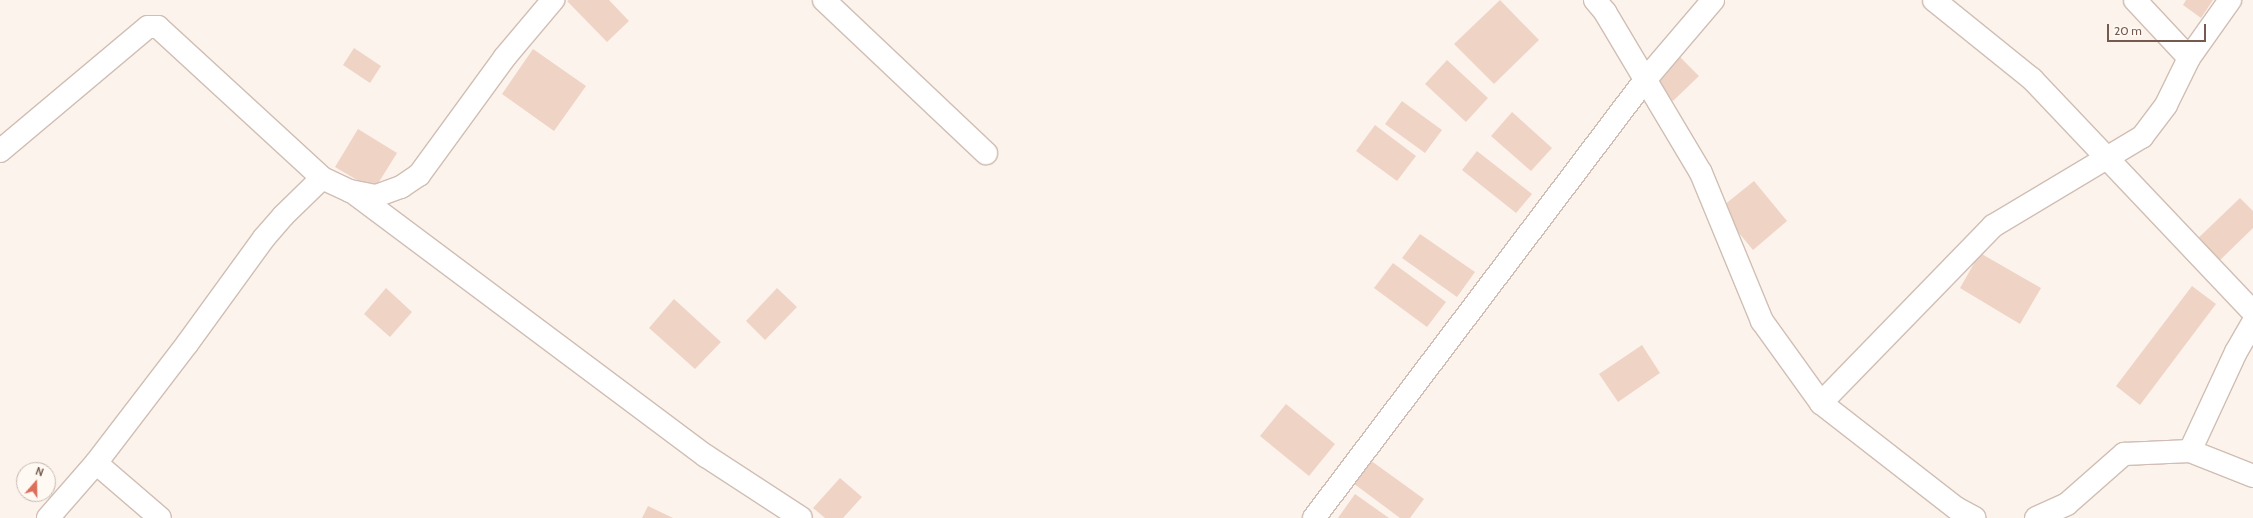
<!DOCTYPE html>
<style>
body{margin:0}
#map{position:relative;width:2253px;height:518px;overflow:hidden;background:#fcf4ec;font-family:Cabin,sans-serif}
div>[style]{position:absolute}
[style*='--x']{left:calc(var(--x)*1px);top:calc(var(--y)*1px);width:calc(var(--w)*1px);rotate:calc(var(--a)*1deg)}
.building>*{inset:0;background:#efd3c5}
.roads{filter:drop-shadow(1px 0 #d0beb4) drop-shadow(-1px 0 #d0beb4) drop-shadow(0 1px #d0beb4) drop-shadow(0 -1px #d0beb4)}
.street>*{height:22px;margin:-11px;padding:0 11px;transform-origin:11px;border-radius:11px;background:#fff}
.secondary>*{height:22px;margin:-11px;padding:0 11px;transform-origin:11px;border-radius:11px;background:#fff}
span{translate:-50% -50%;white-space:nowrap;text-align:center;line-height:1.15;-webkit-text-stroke:3.5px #fef9f3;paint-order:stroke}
.north{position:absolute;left:16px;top:462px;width:40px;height:40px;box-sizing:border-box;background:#fef9f3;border:1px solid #c8b9b2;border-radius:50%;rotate:20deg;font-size:11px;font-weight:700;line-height:16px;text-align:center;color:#765a50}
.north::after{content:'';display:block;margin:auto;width:14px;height:18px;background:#dc6e5b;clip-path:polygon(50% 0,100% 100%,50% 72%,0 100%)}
.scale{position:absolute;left:2107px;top:24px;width:99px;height:18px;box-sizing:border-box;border:2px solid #765a50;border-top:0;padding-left:5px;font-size:12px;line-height:14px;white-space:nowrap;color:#765a50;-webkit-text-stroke:3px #fef9f3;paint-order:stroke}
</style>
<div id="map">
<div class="building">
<div style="clip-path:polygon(569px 0,609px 0,629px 21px,607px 42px,567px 1px)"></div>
<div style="clip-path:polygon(1500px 0,1539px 40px,1494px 84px,1454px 44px)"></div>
<div style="clip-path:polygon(2186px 0,2213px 0,2201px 18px,2183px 5px)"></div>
<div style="clip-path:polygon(354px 48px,381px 66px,370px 83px,343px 65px)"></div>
<div style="clip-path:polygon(533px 49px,586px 86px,554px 131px,502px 94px)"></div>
<div style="clip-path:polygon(1680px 57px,1699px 76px,1673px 101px,1654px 83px)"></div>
<div style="clip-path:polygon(1447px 60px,1488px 98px,1466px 122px,1425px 84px)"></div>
<div style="clip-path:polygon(1402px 101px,1442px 130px,1425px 153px,1385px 124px)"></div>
<div style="clip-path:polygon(1512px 112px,1552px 148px,1531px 171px,1491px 136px)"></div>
<div style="clip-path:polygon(1375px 125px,1416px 156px,1397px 181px,1356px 151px)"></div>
<div style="clip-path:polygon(358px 129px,397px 153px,374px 190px,335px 167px)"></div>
<div style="clip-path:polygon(1477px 151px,1532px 194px,1516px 213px,1462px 170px)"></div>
<div style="clip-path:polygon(1754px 181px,1787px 221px,1753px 250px,1719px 209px)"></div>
<div style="clip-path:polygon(2240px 198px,2253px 211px,2253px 228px,2215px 265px,2193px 243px)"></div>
<div style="clip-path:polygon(1420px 234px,1475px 272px,1457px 297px,1402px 258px)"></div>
<div style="clip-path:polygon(1980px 253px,2041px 288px,2020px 324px,1960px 288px)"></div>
<div style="clip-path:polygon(1393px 263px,1446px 302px,1427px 327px,1374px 288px)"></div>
<div style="clip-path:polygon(2192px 286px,2216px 304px,2140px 405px,2116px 386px)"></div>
<div style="clip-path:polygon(386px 288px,412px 312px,390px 337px,364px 314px)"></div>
<div style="clip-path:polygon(777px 288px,797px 307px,765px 340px,746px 321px)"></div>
<div style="clip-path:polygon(674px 299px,721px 342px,695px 369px,649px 328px)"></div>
<div style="clip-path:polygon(1642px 345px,1660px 373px,1618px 402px,1599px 374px)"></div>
<div style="clip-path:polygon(1286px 404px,1335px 444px,1309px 476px,1260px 436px)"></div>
<div style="clip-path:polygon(1370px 460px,1424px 499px,1410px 518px,1400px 518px,1353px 483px)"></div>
<div style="clip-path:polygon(840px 478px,862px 497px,843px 518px,825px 518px,813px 508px)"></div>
<div style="clip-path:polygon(1355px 494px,1389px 518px,1338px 518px)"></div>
<div style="clip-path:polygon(648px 506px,673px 518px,642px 518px)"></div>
</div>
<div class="roads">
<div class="street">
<div style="--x:824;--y:0;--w:223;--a:43.4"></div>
<div style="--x:1934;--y:0;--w:126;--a:38.9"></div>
<div style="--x:2032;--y:79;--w:321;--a:46.5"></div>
<div style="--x:2135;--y:0;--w:79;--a:47"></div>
<div style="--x:0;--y:151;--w:193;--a:-40"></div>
<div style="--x:148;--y:27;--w:10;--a:0"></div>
<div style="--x:158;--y:27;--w:223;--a:42.6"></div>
<div style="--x:322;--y:178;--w:31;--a:25"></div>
<div style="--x:350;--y:191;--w:26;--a:11"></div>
<div style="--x:376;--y:196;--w:27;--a:-20"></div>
<div style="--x:401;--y:187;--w:22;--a:-34"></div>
<div style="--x:419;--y:175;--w:146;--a:-53.9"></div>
<div style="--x:505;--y:57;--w:75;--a:-49.9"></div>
<div style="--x:354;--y:193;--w:439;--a:36.8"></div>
<div style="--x:706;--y:456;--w:113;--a:33.1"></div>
<div style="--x:1821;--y:403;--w:247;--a:-45.8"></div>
<div style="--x:1993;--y:226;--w:174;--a:-30.9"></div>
<div style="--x:2142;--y:137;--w:40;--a:-53"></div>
<div style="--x:2166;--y:105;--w:52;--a:-63.9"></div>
<div style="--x:2189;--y:58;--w:71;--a:-54.7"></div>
<div style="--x:2190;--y:451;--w:109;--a:-65.1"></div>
<div style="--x:2236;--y:352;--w:34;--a:-60"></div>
<div style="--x:96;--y:463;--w:84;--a:40.7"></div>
<div style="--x:48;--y:518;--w:73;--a:-48.9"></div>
<div style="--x:96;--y:463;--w:150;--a:-52.6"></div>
<div style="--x:187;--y:344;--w:131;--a:-54"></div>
<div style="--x:264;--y:238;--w:29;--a:-49"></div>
<div style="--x:283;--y:216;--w:54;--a:-44.3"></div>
<div style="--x:1314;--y:518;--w:549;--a:-52.92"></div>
<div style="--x:1645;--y:80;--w:105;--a:-49.6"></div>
</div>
<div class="secondary">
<div style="--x:1595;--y:0;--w:16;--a:50"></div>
<div style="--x:1605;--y:12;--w:187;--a:59.2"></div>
<div style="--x:1701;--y:173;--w:160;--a:67.6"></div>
<div style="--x:1762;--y:321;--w:101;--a:54.3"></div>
<div style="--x:1821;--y:403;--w:171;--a:37.9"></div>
<div style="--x:1956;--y:508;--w:21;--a:28"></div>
<div style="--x:2036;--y:518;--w:34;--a:-24"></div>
<div style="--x:2067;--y:504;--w:76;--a:-41.3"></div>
<div style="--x:2124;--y:454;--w:66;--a:-2.6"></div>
<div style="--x:2190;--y:451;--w:68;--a:21.6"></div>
</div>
</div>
<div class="north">N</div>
<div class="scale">20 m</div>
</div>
